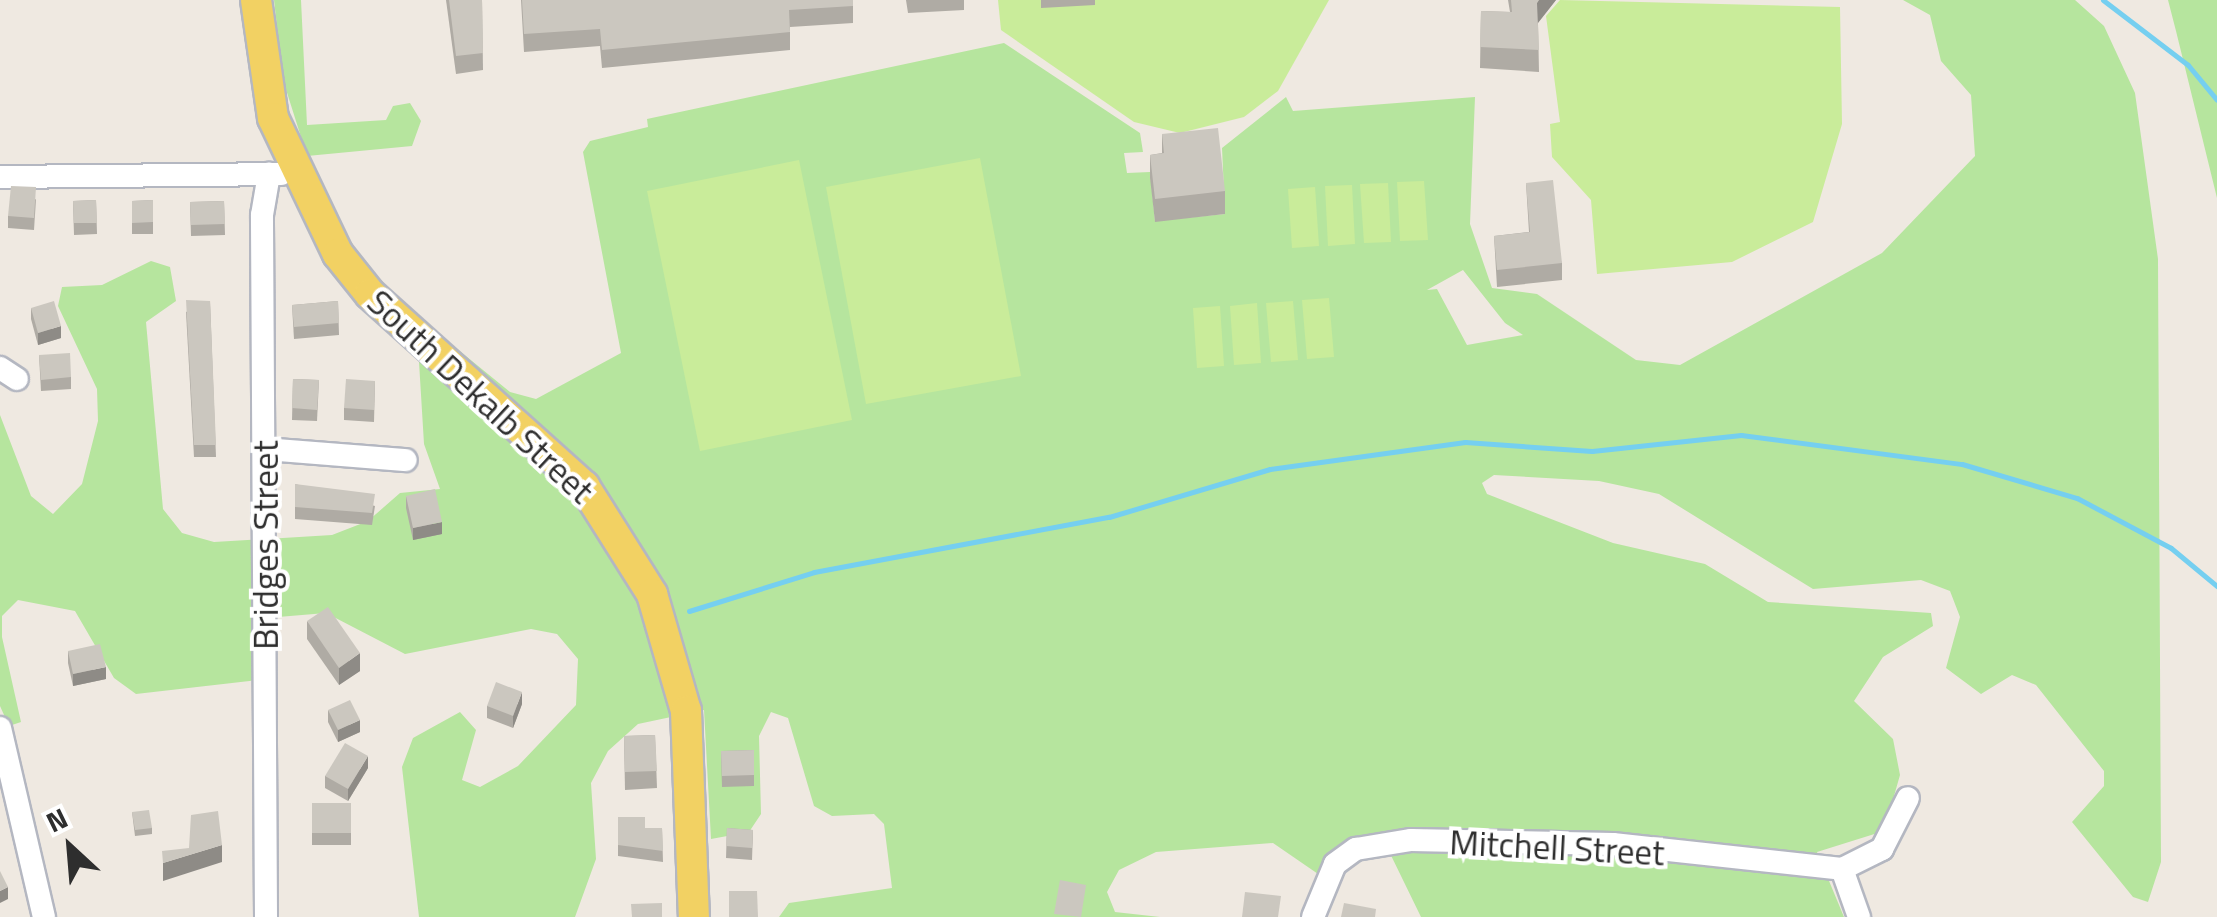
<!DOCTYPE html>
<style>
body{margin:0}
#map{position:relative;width:2217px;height:917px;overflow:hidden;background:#efe9e1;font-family:"Titillium Web",sans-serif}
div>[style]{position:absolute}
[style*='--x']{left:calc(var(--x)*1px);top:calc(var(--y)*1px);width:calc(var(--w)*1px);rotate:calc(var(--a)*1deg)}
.green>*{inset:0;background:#b6e59e}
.pitch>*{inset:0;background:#c9ec9a}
.stream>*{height:5px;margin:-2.5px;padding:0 2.5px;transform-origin:2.5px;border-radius:2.5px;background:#75cff0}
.roads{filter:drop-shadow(2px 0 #b4b7c1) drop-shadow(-2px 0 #b4b7c1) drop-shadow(0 2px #b4b7c1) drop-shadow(0 -2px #b4b7c1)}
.minor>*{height:22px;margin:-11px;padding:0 11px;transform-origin:11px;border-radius:11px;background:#fff}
.major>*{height:30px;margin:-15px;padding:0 15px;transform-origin:15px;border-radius:15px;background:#f2d163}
.wall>*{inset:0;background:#afaba4}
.shaded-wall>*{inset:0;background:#8e8b86}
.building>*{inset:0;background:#cbc7bf}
span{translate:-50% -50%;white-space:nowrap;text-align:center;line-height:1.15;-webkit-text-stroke:8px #fff;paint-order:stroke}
.street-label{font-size:35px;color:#2e2e2e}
.north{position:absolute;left:20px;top:797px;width:100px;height:100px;-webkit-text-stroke:8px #fff;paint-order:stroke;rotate:334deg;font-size:28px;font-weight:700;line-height:40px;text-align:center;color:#2e2e2e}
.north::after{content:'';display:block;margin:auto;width:35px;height:45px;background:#2e2e2e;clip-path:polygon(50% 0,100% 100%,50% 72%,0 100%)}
</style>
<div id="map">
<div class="green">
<div style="clip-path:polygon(274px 0,301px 0,307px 125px,386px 120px,393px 106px,410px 103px,421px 121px,412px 146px,307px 156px,283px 80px)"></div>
<div style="clip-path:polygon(evenodd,1903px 0,2075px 0,2104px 26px,2135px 93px,2158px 259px,2161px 862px,2148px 902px,2133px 897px,2072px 822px,2104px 786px,2104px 771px,2036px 685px,2012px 675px,1981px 694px,1946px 668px,1960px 617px,1950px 591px,1921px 580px,1813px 589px,1659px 494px,1599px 481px,1494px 475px,1482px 483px,1487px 494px,1613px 543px,1705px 564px,1768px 602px,1931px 613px,1933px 626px,1883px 657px,1854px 701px,1893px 739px,1900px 775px,1884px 831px,1817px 852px,1844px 917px,1421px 917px,1383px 839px,1321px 876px,1273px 843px,1156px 852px,1119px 870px,1107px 892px,1115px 912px,1160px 917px,779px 917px,789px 903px,892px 888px,884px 824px,874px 814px,832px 816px,814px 806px,788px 718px,771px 712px,759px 736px,761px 814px,749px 832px,711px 839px,704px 710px,638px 724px,608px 751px,591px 783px,596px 859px,575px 917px,419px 917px,402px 767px,413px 738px,460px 712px,476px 730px,462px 780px,480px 787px,518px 766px,576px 705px,578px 659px,557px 634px,531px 629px,405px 654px,326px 613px,266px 618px,266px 679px,136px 694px,114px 678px,75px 611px,18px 600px,2px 616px,2px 637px,21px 722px,9px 726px,0 706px,0 415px,31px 496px,53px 514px,82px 484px,98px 421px,97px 389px,58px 306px,62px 287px,102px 285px,151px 261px,170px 267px,176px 301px,146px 322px,163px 509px,182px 533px,214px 542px,332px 535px,368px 521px,400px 493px,440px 489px,424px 444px,419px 362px,445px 339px,510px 392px,536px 399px,621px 353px,583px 152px,590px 141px,648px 127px,647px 119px,1004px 43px,1140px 133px,1143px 152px,1124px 153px,1127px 173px,1150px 172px,1155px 221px,1225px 214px,1222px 148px,1286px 97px,1293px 111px,1475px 97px,1470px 224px,1492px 288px,1537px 294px,1636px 360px,1680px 365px,1882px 253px,1975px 156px,1971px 95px,1941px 61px,1930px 15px,1903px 0,1463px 270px,1505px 323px,1523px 335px,1467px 345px,1437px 289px,1427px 290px,1463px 270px)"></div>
<div style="clip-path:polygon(2168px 0,2217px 0,2217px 198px,2176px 31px)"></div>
</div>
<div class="pitch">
<div style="clip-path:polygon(998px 0,1329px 0,1278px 91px,1244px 117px,1180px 133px,1134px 122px,1001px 30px)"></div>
<div style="clip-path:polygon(1560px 0,1840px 7px,1842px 124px,1813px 222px,1732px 262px,1597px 274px,1591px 200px,1552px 157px,1550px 124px,1560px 122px,1546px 16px)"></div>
<div style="clip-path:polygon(980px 158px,1021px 376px,866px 404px,826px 187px)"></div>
<div style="clip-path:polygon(799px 160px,852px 420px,700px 451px,647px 191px)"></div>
<div style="clip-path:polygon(1424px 181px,1428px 240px,1400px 241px,1397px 182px)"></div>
<div style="clip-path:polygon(1388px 183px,1391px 242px,1364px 243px,1360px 184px)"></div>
<div style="clip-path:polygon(1352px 185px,1355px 244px,1328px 246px,1325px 186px)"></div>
<div style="clip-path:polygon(1315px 187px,1319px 246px,1292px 248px,1288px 189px)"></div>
<div style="clip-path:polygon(1329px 298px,1334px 357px,1307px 359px,1302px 300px)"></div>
<div style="clip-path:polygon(1293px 301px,1298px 360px,1271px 362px,1266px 303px)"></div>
<div style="clip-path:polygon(1257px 303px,1261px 363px,1234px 365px,1230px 306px)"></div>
<div style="clip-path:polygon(1220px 306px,1224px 366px,1197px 368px,1193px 308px)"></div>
</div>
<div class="stream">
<div style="--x:2103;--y:0;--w:107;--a:37.4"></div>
<div style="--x:2188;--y:65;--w:45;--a:50.4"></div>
<div style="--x:689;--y:611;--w:131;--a:-17.3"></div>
<div style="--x:814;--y:572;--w:300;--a:-10.6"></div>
<div style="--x:1109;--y:517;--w:168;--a:-16.6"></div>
<div style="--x:1270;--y:469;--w:197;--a:-7.9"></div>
<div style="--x:1465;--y:442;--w:127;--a:4.1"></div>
<div style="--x:1592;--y:451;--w:150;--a:-6.1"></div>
<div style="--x:1741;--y:435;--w:223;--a:7.5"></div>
<div style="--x:1962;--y:464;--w:120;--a:16.5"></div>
<div style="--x:2077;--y:498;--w:106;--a:28"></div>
<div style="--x:2171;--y:548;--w:60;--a:39.6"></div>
</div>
<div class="roads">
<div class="minor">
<div style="--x:0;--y:177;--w:281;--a:-0.6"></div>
<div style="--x:0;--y:368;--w:20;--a:33"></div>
<div style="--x:265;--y:449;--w:141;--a:4.5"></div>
<div style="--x:0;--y:728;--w:194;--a:76.9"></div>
<div style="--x:1842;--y:869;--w:45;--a:-26.6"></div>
<div style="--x:1882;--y:849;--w:57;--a:-63"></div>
<div style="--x:266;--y:917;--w:702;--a:-90.33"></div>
<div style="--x:262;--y:215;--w:42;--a:-80.3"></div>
<div style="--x:1313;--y:917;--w:57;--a:-67.5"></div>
<div style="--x:1335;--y:864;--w:26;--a:-36"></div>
<div style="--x:1356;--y:849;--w:56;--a:-9.3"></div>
<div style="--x:1411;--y:840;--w:202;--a:1.1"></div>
<div style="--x:1613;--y:844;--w:230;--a:6.2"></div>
<div style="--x:1842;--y:869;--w:51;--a:70.5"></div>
</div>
<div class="major">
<div style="--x:256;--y:0;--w:119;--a:81.8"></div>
<div style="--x:273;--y:118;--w:151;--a:64.5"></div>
<div style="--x:338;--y:254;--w:51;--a:51.3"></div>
<div style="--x:370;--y:294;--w:288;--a:41.9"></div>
<div style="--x:584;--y:486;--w:128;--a:57.8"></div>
<div style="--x:652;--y:594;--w:122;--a:73.8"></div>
<div style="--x:686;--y:711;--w:206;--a:87.8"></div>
</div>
</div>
<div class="wall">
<div style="clip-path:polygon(446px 0,482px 0,483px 70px,456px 74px)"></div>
<div style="clip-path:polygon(521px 0,853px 0,853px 23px,790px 27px,790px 50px,602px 68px,600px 46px,524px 52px)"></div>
<div style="clip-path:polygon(906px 0,964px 0,964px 10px,908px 13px)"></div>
<div style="clip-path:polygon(1041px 0,1095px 0,1095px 5px,1041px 8px)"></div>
<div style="clip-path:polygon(1508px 0,1556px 0,1538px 23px,1539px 72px,1480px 68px,1481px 11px,1510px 12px)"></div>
<div style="clip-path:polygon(1162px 134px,1225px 191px,1225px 214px,1155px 222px,1150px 178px,1150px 155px,1162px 153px)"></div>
<div style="clip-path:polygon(1526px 183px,1562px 263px,1562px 280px,1497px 287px,1494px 236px,1529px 232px)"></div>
<div style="clip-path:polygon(36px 199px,34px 230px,8px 228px,8px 216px)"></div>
<div style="clip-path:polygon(96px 200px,97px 234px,74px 235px,73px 201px)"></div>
<div style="clip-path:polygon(153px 200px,153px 234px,132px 234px,132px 201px)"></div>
<div style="clip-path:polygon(224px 201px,225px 235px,191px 236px,190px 202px)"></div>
<div style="clip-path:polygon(210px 301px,216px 457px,194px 457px,186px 312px)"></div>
<div style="clip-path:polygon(338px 301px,339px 335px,294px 339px,292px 305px)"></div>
<div style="clip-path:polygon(31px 308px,61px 338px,38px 345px,31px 319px)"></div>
<div style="clip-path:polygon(39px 355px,71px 377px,71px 389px,41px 391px)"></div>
<div style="clip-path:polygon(293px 379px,319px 380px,317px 421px,292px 420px)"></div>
<div style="clip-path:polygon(375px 381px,374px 422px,344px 420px,344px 408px)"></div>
<div style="clip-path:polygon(295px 484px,375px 506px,372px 525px,295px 519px)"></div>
<div style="clip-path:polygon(406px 496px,442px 534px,413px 540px,406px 508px)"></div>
<div style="clip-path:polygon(307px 621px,360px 671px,339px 685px,307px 639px)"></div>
<div style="clip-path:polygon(68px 651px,106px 679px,73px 686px,68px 663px)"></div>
<div style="clip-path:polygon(522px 704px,513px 728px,487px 718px,487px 706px)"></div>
<div style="clip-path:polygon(328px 710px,360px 732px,338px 742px,328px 722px)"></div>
<div style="clip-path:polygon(655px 735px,657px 788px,625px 790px,624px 736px)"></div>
<div style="clip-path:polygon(754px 750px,754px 786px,722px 787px,721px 751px)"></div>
<div style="clip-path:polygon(368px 768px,348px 801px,325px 788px,325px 776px)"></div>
<div style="clip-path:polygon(312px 803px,351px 803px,351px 845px,312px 845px)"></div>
<div style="clip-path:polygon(132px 812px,152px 828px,152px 834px,135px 836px)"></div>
<div style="clip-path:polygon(618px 817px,645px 828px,662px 828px,663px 862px,618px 856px)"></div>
<div style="clip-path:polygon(727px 828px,753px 830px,752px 860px,726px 858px)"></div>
</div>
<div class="shaded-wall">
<div style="clip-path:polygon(1539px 0,1556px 0,1537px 24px,1537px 3px)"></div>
<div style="clip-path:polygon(61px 326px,61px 338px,38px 345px,38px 333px)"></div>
<div style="clip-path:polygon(442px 522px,442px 534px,413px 540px,413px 528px)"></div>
<div style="clip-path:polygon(360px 653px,360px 671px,339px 685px,339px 668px)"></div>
<div style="clip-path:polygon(106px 667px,106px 679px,73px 686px,73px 674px)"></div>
<div style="clip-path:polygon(522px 692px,522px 704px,513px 728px,513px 716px)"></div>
<div style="clip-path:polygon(360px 720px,360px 732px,338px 742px,338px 730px)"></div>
<div style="clip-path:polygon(368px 756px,368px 768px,348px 801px,348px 789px)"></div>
<div style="clip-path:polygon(222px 845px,222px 862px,163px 881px,163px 863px)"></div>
<div style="clip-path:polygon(8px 887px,8px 899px,0 903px,0 891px)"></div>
</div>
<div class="building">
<div style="clip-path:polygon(449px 0,482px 0,483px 53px,456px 56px)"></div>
<div style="clip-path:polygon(522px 0,853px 0,853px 6px,789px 10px,790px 32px,602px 50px,600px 29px,524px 34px)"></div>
<div style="clip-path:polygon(1511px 0,1539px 0,1537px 3px,1539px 50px,1480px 47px,1481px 11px,1512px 12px)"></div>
<div style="clip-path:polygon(1218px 128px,1225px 191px,1155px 199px,1150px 155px,1164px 153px,1162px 134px)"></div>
<div style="clip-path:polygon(1553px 180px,1562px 263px,1497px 270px,1494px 236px,1530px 232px,1526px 183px)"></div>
<div style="clip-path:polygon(11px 186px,36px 187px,34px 218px,8px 216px)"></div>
<div style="clip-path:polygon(96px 200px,97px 223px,74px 223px,73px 201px)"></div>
<div style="clip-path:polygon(153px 200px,153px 222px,132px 223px,132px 201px)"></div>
<div style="clip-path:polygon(224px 201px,225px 224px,191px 225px,190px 202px)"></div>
<div style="clip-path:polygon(186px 300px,210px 301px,216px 445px,194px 445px)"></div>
<div style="clip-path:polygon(54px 301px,61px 326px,38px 333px,31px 308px)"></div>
<div style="clip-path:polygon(338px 301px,339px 323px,294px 327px,292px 305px)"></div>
<div style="clip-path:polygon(70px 353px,71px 377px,41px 380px,39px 355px)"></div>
<div style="clip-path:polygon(293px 379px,319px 380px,317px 410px,292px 408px)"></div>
<div style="clip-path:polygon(346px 379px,375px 381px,374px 410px,344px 408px)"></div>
<div style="clip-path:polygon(295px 484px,375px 494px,372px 513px,295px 507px)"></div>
<div style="clip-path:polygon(435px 489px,442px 522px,413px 528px,406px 496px)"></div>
<div style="clip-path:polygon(328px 607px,360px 653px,339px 668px,307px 621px)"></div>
<div style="clip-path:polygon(100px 644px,106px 667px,73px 674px,68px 651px)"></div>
<div style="clip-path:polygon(496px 682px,522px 692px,513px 716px,487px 706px)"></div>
<div style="clip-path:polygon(350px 700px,360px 720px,338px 730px,328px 710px)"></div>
<div style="clip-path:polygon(655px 735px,657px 771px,625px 772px,624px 736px)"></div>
<div style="clip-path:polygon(345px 743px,368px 756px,348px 789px,325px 776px)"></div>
<div style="clip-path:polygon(754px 750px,754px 775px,722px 776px,721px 751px)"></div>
<div style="clip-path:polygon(312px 803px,351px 803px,351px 833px,312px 833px)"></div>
<div style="clip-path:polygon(149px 810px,152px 828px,135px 830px,132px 812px)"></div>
<div style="clip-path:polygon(218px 811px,222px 845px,163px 863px,162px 851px,189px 848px,191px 815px)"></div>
<div style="clip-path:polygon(618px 817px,645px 817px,645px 828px,662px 828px,663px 851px,618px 845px)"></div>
<div style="clip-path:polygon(727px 828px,753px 830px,752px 848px,726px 846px)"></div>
<div style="clip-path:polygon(0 871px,8px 887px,0 891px)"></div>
<div style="clip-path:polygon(1060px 880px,1086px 885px,1081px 917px,1054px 914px)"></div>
<div style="clip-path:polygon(729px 891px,757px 891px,758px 917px,729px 917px)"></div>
<div style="clip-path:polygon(1245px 892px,1281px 896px,1278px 917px,1242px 917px)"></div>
<div style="clip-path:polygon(662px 903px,662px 917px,632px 917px,631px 904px)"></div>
<div style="clip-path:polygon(1344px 903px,1376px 909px,1375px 917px,1341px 917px)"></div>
</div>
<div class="street-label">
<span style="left:481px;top:396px;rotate:43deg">South Dekalb Street</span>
<span style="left:265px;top:545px;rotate:-90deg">Bridges Street</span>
<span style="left:1557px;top:847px;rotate:3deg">Mitchell Street</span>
</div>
<div class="north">N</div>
</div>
